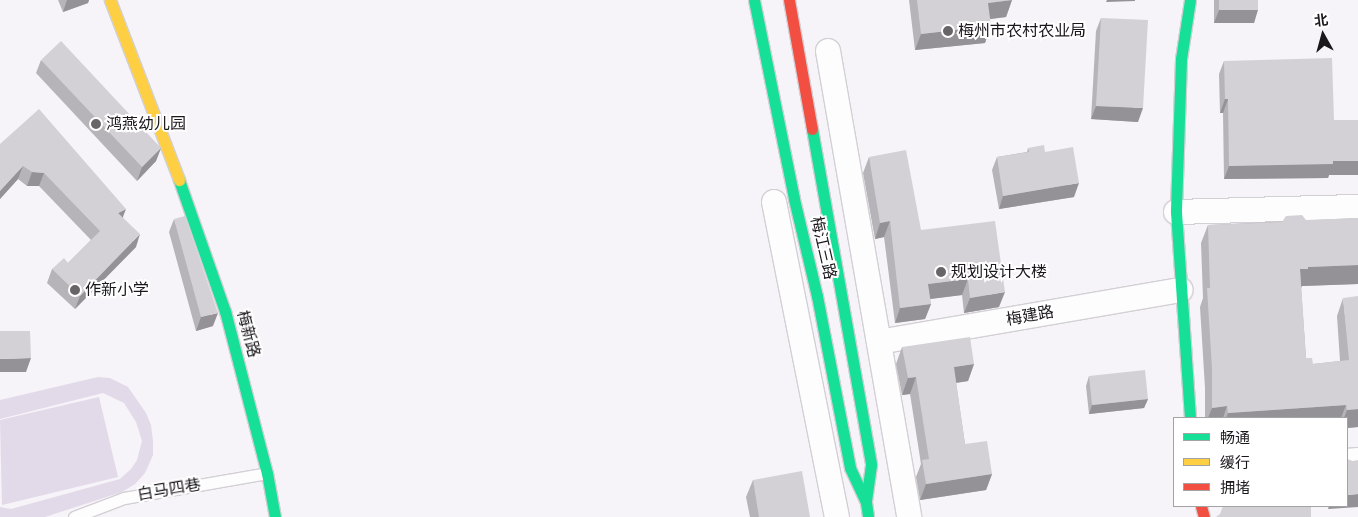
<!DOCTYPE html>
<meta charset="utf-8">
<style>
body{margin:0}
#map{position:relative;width:1358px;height:517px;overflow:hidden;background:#f6f3f9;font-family:Arial,"Noto Sans SC",sans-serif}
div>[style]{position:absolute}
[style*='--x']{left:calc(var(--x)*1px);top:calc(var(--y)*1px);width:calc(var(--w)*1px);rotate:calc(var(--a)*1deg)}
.green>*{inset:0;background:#e2dae8}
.roads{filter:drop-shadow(1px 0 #d3d0d5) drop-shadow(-1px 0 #d3d0d5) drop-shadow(0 1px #d3d0d5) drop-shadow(0 -1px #d3d0d5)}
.lane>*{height:11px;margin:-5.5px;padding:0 5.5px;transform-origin:5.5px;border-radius:5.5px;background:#fefdfe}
.street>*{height:24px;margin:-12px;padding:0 12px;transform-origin:12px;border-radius:12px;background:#fefdfe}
.fast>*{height:11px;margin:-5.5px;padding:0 5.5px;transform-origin:5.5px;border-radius:5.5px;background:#16e098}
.slow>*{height:11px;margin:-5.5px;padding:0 5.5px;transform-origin:5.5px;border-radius:5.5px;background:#ffcf43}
.jam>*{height:11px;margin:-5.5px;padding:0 5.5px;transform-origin:5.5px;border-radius:5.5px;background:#f24e42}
.wall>*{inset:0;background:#b6b4b8}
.shaded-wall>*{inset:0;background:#949296}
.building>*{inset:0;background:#d4d1d6}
.dots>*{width:14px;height:14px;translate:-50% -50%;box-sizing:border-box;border:2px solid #fff;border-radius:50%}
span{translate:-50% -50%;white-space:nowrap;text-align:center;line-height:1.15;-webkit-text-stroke:4px #fff;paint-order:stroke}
.poi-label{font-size:16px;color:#1b181c}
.left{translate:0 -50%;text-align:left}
.street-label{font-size:16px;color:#1b181c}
.legend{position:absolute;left:1173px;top:417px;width:175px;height:90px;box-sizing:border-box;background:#fff;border:1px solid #a4a3a4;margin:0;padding:6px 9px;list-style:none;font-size:15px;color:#1b181c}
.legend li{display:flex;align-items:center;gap:10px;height:25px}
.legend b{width:25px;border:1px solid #a4a3a4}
.north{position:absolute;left:1298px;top:10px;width:50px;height:50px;-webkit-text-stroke:4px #fff;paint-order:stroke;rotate:353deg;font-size:14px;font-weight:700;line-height:20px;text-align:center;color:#1b181c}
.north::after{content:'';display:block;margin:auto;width:18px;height:22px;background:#1b181c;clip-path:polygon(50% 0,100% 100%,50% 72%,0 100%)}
</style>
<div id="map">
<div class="green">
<div style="clip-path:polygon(98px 377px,110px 378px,128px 387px,146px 413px,151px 425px,153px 441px,153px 455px,145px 473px,135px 484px,122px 492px,45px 517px,0 517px,0 507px,11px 509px,120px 479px,131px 469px,137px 460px,142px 441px,136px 422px,124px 403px,103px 393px,0 419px,0 400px)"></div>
<div style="clip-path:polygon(99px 397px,118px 477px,2px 505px,0 420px)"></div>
</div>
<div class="roads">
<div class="lane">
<div style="--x:74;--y:517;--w:53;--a:-20.8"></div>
<div style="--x:124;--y:498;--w:145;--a:-9.9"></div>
</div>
<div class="street">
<div style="--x:828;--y:51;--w:473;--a:80.1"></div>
<div style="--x:774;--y:202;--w:321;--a:78.7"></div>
<div style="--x:1176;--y:212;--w:182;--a:-1.6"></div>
<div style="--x:879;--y:342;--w:306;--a:-9.8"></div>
<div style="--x:1347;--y:461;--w:11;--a:-5"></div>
</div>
<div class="fast">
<div style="--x:754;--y:0;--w:203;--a:78.6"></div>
<div style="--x:794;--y:199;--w:100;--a:76.7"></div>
<div style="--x:817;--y:296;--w:175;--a:79.1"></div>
<div style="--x:850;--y:468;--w:38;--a:65"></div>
<div style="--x:866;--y:502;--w:15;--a:82"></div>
<div style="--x:1190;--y:0;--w:60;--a:98.7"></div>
<div style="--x:1181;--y:59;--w:153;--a:91.9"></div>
<div style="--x:1176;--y:212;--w:206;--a:86.1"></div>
<div style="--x:812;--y:129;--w:341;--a:80"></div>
<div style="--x:871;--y:465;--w:37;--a:98"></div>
<div style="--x:179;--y:180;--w:139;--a:70.7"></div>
<div style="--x:225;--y:311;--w:167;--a:75.5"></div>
<div style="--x:267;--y:473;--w:45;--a:79.7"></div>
</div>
<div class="slow">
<div style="--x:110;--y:0;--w:193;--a:69"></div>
</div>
<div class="jam">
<div style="--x:789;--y:0;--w:131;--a:79.9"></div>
<div style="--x:1201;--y:506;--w:11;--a:75"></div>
</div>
</div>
<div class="wall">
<div style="clip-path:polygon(58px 0,89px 0,88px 3px,63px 12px)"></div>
<div style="clip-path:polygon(909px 0,1012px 0,1006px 17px,990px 19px,985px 43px,915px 50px)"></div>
<div style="clip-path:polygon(1214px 0,1258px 0,1254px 23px,1214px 23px)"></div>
<div style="clip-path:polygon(1101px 18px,1138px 122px,1091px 119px,1096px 31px)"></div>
<div style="clip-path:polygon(41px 60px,161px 148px,156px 161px,137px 181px,36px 73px)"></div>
<div style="clip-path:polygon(1224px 61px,1329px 175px,1328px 178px,1224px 179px,1223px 113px,1220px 113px,1219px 74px)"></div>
<div style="clip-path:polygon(0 144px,123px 217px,136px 247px,75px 309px,47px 283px,52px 269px,68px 263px,91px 240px,39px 186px,27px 186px,18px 179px,0 199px)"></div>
<div style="clip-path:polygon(1028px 148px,1045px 152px,1074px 197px,999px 209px,992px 170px,997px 157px,1027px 152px)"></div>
<div style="clip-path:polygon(869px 157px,921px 230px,999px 307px,964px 313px,962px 295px,930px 299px,931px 304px,925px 319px,895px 323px,884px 237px,875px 239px,863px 173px)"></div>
<div style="clip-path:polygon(1358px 218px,1358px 284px,1302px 286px,1301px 287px,1306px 358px,1313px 364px,1340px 361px,1337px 316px,1343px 298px,1358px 427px,1347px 428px,1347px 418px,1205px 418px,1205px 388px,1200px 307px,1203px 298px,1201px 243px,1208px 225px)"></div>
<div style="clip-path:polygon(174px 219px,213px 326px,196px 331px,169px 232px)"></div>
<div style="clip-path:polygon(902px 347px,974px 364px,968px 381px,956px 383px,965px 444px,992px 474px,986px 490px,920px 500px,916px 477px,921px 464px,910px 394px,902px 395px,896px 364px)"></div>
<div style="clip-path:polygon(1089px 376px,1148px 399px,1144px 408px,1089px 414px,1086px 386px)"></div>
<div style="clip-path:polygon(753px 480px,810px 517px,750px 517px,746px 497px)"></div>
</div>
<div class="shaded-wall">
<div style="clip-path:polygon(67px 0,89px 0,88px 3px,63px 12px)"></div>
<div style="clip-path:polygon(1012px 0,1006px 17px,982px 20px,988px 3px)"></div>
<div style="clip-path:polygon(1107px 0,1135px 0,1135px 1px,1106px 2px)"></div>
<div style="clip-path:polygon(1219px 10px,1258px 10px,1254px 23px,1214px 23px)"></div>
<div style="clip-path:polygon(991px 26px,985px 43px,915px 50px,921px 34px)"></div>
<div style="clip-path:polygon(1225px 99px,1228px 99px,1223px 113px,1220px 113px)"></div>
<div style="clip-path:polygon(1096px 106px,1143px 108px,1138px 122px,1091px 119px)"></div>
<div style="clip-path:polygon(161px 148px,156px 161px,137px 181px,142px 167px)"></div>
<div style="clip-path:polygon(1333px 161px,1358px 161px,1358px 175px,1329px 175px,1328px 178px,1224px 179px,1229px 166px)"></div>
<div style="clip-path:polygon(23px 166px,18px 179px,0 199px,0 191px)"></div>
<div style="clip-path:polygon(32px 172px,44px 173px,39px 186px,27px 186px)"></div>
<div style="clip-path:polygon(1079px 183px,1074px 197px,999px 209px,1003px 196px)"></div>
<div style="clip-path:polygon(126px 209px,121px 222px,118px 213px)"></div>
<div style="clip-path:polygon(890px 221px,884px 237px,875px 239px,880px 223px)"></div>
<div style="clip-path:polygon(140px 234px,136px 247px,75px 309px,80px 296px)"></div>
<div style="clip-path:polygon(1358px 265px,1358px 284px,1302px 286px,1301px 288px,1300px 269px,1308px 267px)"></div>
<div style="clip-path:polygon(968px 279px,962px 295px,922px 300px,928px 284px)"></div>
<div style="clip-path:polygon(1005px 292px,999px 307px,964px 313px,970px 298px)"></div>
<div style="clip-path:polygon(931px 304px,925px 319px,895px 323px,900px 308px)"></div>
<div style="clip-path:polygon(218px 313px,213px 326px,196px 331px,201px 317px)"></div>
<div style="clip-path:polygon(31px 358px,26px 372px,0 372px,0 359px)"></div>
<div style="clip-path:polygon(974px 364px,968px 381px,948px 384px,954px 367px)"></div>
<div style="clip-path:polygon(916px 377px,910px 394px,902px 395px,908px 378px)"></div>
<div style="clip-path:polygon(1148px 399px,1144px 408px,1089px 414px,1092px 405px)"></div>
<div style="clip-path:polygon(1346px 405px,1341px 418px,1226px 418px,1228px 413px)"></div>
<div style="clip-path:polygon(1227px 406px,1223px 418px,1208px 418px,1212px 408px)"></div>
<div style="clip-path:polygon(1358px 409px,1358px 427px,1347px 428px,1347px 418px,1344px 418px,1347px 410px)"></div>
<div style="clip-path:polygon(992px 474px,986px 490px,920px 500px,926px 484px)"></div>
<div style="clip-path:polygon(1358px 494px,1358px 507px,1328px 509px,1329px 506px,1347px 506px,1347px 495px)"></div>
</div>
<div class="building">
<div style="clip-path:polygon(917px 0,1012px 0,988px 3px,991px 26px,921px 34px)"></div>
<div style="clip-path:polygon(1219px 0,1258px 0,1258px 10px,1219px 10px)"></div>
<div style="clip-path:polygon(1101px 18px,1148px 20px,1143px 108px,1096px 106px)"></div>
<div style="clip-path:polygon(61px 41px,161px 148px,142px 167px,41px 60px)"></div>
<div style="clip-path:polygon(1332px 58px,1334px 120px,1358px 120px,1358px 161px,1333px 161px,1333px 164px,1229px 166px,1228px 99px,1225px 99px,1224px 61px)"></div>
<div style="clip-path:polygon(39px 109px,126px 209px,118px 213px,140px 234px,80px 296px,52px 269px,64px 258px,68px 263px,100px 231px,44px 173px,32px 172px,23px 166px,0 191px,0 144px)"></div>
<div style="clip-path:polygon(1044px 145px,1045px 152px,1073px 147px,1079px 183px,1003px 196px,997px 157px,1029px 152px,1028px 148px)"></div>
<div style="clip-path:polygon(906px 150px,921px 230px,995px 221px,1005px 292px,970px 298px,968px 279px,928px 284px,931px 304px,900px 308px,890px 221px,880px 223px,869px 157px)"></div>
<div style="clip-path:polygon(1302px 215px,1306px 220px,1358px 218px,1358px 265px,1308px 267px,1308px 269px,1300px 269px,1306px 358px,1312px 358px,1313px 364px,1349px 360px,1343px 298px,1358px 296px,1358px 409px,1347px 410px,1346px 405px,1228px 413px,1227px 406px,1212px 408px,1212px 369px,1207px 288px,1210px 288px,1208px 225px,1282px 222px,1286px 216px)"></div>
<div style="clip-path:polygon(185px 216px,218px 313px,201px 317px,174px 219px)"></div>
<div style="clip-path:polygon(0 331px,30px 331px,31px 358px,0 359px)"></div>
<div style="clip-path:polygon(970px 337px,974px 364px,954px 367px,965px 444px,987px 441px,992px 474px,926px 484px,922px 460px,929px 459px,916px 377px,908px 378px,902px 347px)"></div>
<div style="clip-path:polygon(1145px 370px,1148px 399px,1092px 405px,1089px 376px)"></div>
<div style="clip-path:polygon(1347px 459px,1353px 461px,1358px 460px,1358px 494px,1347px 495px)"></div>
<div style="clip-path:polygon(802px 471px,810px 517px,759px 517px,753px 480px)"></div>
<div style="clip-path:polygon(1223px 506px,1311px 506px,1311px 517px,1216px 517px,1220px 514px)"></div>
</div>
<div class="dots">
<div style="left:948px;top:31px;background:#686569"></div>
<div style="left:96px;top:124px;background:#686569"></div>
<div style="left:941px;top:272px;background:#686569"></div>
<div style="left:75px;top:290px;background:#686569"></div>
</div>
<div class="poi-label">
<span class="left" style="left:958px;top:31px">梅州市农村农业局</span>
<span class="left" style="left:106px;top:124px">鸿燕幼儿园</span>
<span class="left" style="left:951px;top:272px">规划设计大楼</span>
<span class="left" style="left:85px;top:290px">作新小学</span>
</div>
<div class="street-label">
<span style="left:823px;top:248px;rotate:77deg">梅江三路</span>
<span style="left:1030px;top:316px;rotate:-10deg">梅建路</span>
<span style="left:248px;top:334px;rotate:75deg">梅新路</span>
<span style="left:169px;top:490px;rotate:-10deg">白马四巷</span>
</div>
<ul class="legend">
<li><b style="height:6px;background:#16e098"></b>畅通</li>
<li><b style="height:6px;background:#ffcf43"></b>缓行</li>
<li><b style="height:6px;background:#f24e42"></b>拥堵</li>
</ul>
<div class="north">北</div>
</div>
